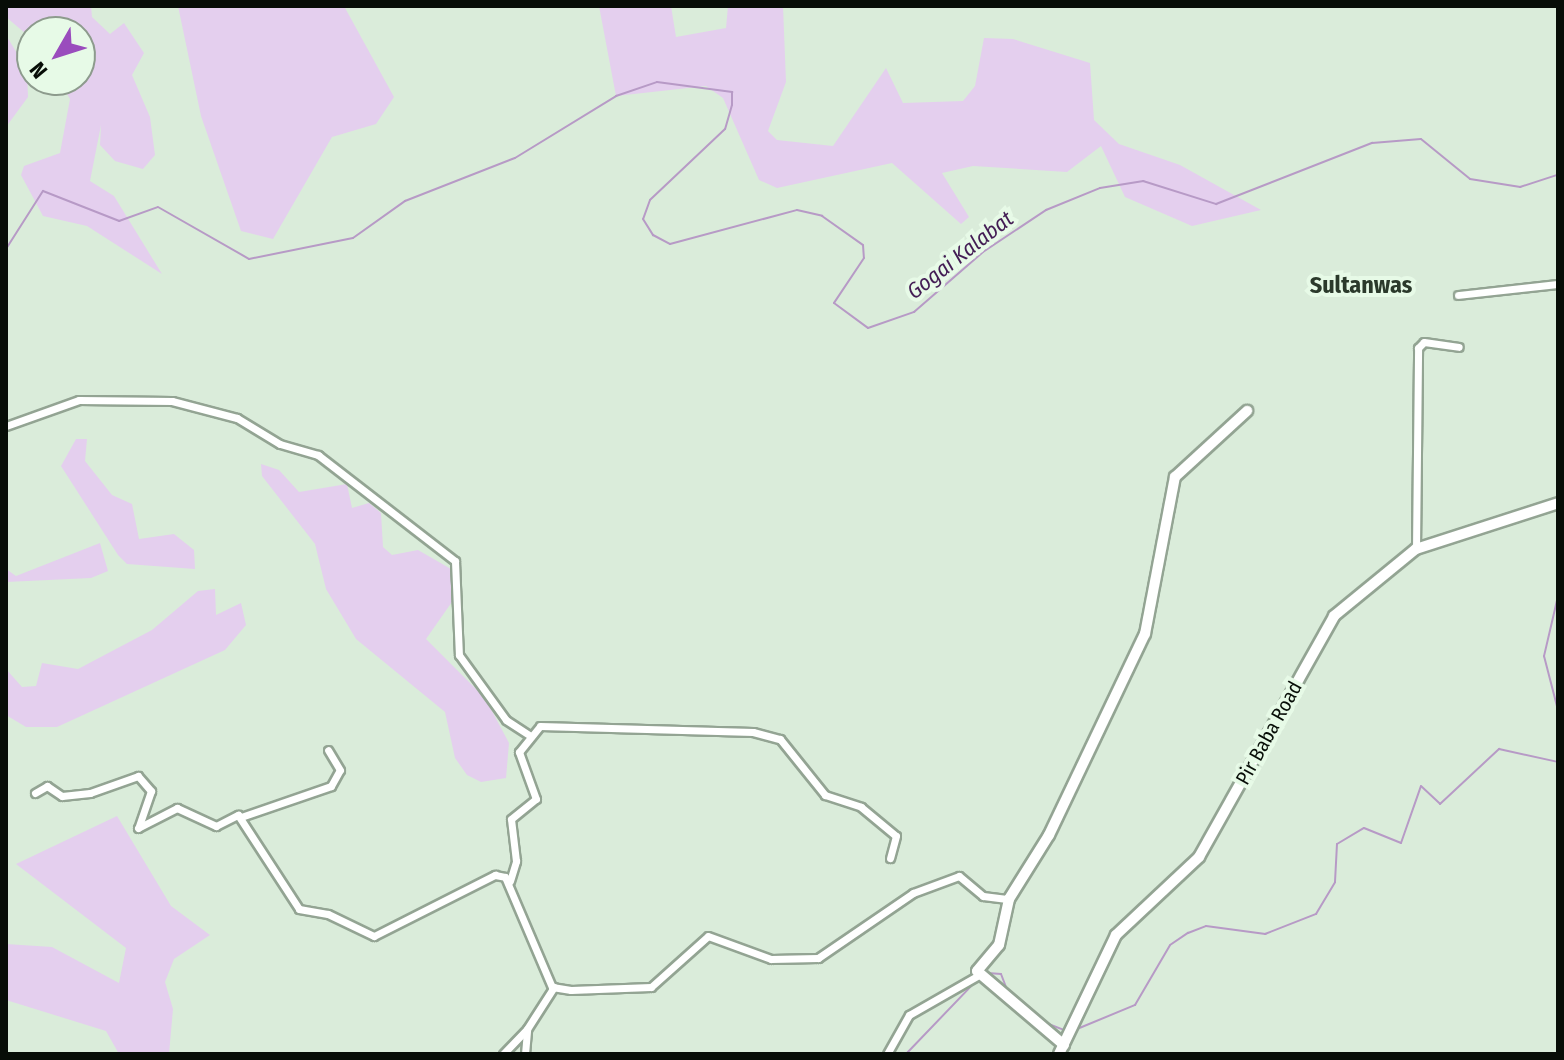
<!DOCTYPE html>
<style>
body{margin:0}
#map{position:relative;width:1564px;height:1060px;overflow:hidden;background:#daecda;font-family:"Fira Sans Condensed",sans-serif}
div>[style]{position:absolute}
[style*='--x']{left:calc(var(--x)*1px);top:calc(var(--y)*1px);width:calc(var(--w)*1px);rotate:calc(var(--a)*1deg)}
.green>*{inset:0;background:#e4cfee}
.stream>*{height:2px;margin:-1px;padding:0 1px;transform-origin:1px;border-radius:1px;background:#b79ac6}
.roads{filter:drop-shadow(2px 0 #93a493) drop-shadow(-2px 0 #93a493) drop-shadow(0 2px #93a493) drop-shadow(0 -2px #93a493)}
.street>*{height:7px;margin:-3.5px;padding:0 3.5px;transform-origin:3.5px;border-radius:3.5px;background:#fff}
.secondary>*{height:10px;margin:-5px;padding:0 5px;transform-origin:5px;border-radius:5px;background:#fff}
span{translate:-50% -50%;white-space:nowrap;text-align:center;line-height:1.15;-webkit-text-stroke:8px #e7fae7;paint-order:stroke}
.street-label{font-size:20px;color:#070d07}
.water-label{font-size:22px;color:#431d54;font-style:italic}
.quarter-label{font-size:24px;color:#2b392b;font-weight:700}
.frame{position:absolute;inset:0;border:8px solid #070d07;pointer-events:none}
.north{position:absolute;left:16px;top:16px;width:80px;height:80px;box-sizing:border-box;background:#e7fae7;border:2px solid #8d9b8d;border-radius:50%;rotate:231deg;font-size:22px;font-weight:700;line-height:32px;text-align:center;color:#070d07}
.north::after{content:'';display:block;margin:auto;width:28px;height:36px;background:#9a4cbd;clip-path:polygon(50% 0,100% 100%,50% 72%,0 100%)}
</style>
<div id="map">
<div class="green">
<div style="clip-path:polygon(6px 6px,91px 6px,92px 17px,110px 34px,124px 23px,144px 53px,132px 75px,150px 117px,155px 155px,143px 169px,115px 161px,100px 145px,101px 125px,90px 181px,114px 196px,162px 274px,87px 226px,43px 216px,21px 175px,24px 166px,60px 153px,70px 99px,59px 80px,80px 80px,80px 32px,32px 32px,32px 39px,6px 17px)"></div>
<div style="clip-path:polygon(178px 6px,344px 6px,394px 97px,376px 124px,332px 137px,273px 239px,241px 231px,201px 116px)"></div>
<div style="clip-path:polygon(599px 6px,671px 6px,676px 37px,726px 28px,728px 6px,783px 6px,786px 82px,768px 131px,777px 140px,833px 146px,886px 68px,903px 103px,963px 101px,975px 86px,984px 38px,1013px 39px,1090px 63px,1094px 120px,1119px 144px,1180px 165px,1261px 210px,1192px 226px,1125px 197px,1101px 146px,1067px 172px,973px 166px,942px 173px,969px 217px,961px 224px,892px 163px,777px 188px,759px 180px,723px 98px,706px 86px,616px 96px)"></div>
<div style="clip-path:polygon(6px 35px,27px 70px,28px 97px,6px 127px)"></div>
<div style="clip-path:polygon(76px 439px,87px 439px,85px 461px,112px 495px,132px 504px,139px 539px,174px 534px,194px 550px,195px 569px,127px 564px,118px 555px,61px 466px)"></div>
<div style="clip-path:polygon(261px 464px,279px 470px,299px 492px,347px 484px,352px 508px,369px 503px,381px 513px,383px 547px,392px 555px,418px 550px,451px 569px,454px 599px,426px 639px,485px 698px,509px 743px,506px 778px,481px 782px,467px 775px,455px 758px,445px 712px,356px 639px,326px 589px,315px 544px,262px 476px)"></div>
<div style="clip-path:polygon(100px 543px,108px 571px,91px 578px,6px 582px,6px 569px,16px 576px)"></div>
<div style="clip-path:polygon(215px 589px,216px 615px,241px 603px,246px 625px,225px 650px,57px 727px,26px 727px,6px 715px,6px 669px,22px 687px,36px 686px,42px 663px,78px 669px,152px 630px,198px 591px)"></div>
<div style="clip-path:polygon(117px 816px,171px 906px,210px 935px,174px 959px,165px 982px,173px 1009px,169px 1054px,119px 1054px,106px 1031px,6px 1000px,6px 944px,52px 947px,119px 983px,126px 948px,16px 864px)"></div>
</div>
<div class="stream">
<div style="--x:6;--y:249;--w:69;--a:-57.5"></div>
<div style="--x:43;--y:191;--w:82;--a:21.5"></div>
<div style="--x:119;--y:221;--w:41;--a:-19.7"></div>
<div style="--x:158;--y:207;--w:105;--a:29.7"></div>
<div style="--x:249;--y:259;--w:106;--a:-11.4"></div>
<div style="--x:353;--y:238;--w:64;--a:-35.4"></div>
<div style="--x:405;--y:201;--w:118;--a:-21.4"></div>
<div style="--x:515;--y:158;--w:119;--a:-31.5"></div>
<div style="--x:616;--y:96;--w:43;--a:-18.9"></div>
<div style="--x:657;--y:82;--w:76;--a:7.6"></div>
<div style="--x:732;--y:92;--w:13;--a:90"></div>
<div style="--x:732;--y:105;--w:25;--a:106"></div>
<div style="--x:725;--y:129;--w:103;--a:136.6"></div>
<div style="--x:650;--y:200;--w:20;--a:110"></div>
<div style="--x:643;--y:219;--w:19;--a:58"></div>
<div style="--x:653;--y:235;--w:19;--a:28"></div>
<div style="--x:670;--y:244;--w:131;--a:-15"></div>
<div style="--x:797;--y:210;--w:26;--a:13"></div>
<div style="--x:822;--y:216;--w:50;--a:35.3"></div>
<div style="--x:863;--y:245;--w:13;--a:86"></div>
<div style="--x:864;--y:258;--w:54;--a:123.7"></div>
<div style="--x:834;--y:303;--w:42;--a:36.3"></div>
<div style="--x:868;--y:328;--w:49;--a:-19.2"></div>
<div style="--x:914;--y:312;--w:91;--a:-41"></div>
<div style="--x:983;--y:252;--w:76;--a:-33.7"></div>
<div style="--x:1046;--y:210;--w:58;--a:-22.2"></div>
<div style="--x:1100;--y:188;--w:44;--a:-9.2"></div>
<div style="--x:1143;--y:181;--w:77;--a:17.5"></div>
<div style="--x:1216;--y:204;--w:168;--a:-21.4"></div>
<div style="--x:1372;--y:143;--w:49;--a:-4.7"></div>
<div style="--x:1421;--y:139;--w:63;--a:39.2"></div>
<div style="--x:1470;--y:179;--w:51;--a:9.1"></div>
<div style="--x:1520;--y:187;--w:40;--a:-18"></div>
<div style="--x:1558;--y:596;--w:62;--a:103.1"></div>
<div style="--x:1544;--y:656;--w:56;--a:75.5"></div>
<div style="--x:988;--y:973;--w:13;--a:4"></div>
<div style="--x:1001;--y:974;--w:19;--a:69"></div>
<div style="--x:1046;--y:1023;--w:19;--a:21"></div>
<div style="--x:1077;--y:1029;--w:63;--a:-22.5"></div>
<div style="--x:1135;--y:1005;--w:69;--a:-59.7"></div>
<div style="--x:1170;--y:945;--w:22;--a:-34"></div>
<div style="--x:1188;--y:933;--w:19;--a:-21"></div>
<div style="--x:1206;--y:926;--w:60;--a:7.7"></div>
<div style="--x:1265;--y:934;--w:55;--a:-21.4"></div>
<div style="--x:1316;--y:914;--w:37;--a:-59"></div>
<div style="--x:1335;--y:882;--w:38;--a:-87"></div>
<div style="--x:1337;--y:844;--w:31;--a:-31"></div>
<div style="--x:1364;--y:828;--w:40;--a:22"></div>
<div style="--x:1401;--y:843;--w:60;--a:-70.7"></div>
<div style="--x:1421;--y:786;--w:26;--a:43"></div>
<div style="--x:1440;--y:804;--w:81;--a:-43"></div>
<div style="--x:1499;--y:749;--w:60;--a:12.4"></div>
<div style="--x:906;--y:1054;--w:101;--a:-46.2"></div>
</div>
<div class="roads">
<div class="street">
<div style="--x:1458;--y:295;--w:101;--a:-6.3"></div>
<div style="--x:6;--y:426;--w:77;--a:-19.6"></div>
<div style="--x:79;--y:400;--w:93;--a:0.6"></div>
<div style="--x:172;--y:401;--w:67;--a:14.7"></div>
<div style="--x:237;--y:418;--w:50;--a:31.2"></div>
<div style="--x:280;--y:444;--w:40;--a:16"></div>
<div style="--x:318;--y:455;--w:173;--a:37.7"></div>
<div style="--x:455;--y:561;--w:94;--a:87.6"></div>
<div style="--x:459;--y:655;--w:80;--a:54.1"></div>
<div style="--x:506;--y:720;--w:30;--a:33"></div>
<div style="--x:1416;--y:549;--w:201;--a:-89.4"></div>
<div style="--x:1418;--y:348;--w:8;--a:-45"></div>
<div style="--x:1424;--y:342;--w:35;--a:8"></div>
<div style="--x:35;--y:793;--w:14;--a:-30"></div>
<div style="--x:47;--y:786;--w:18;--a:34"></div>
<div style="--x:62;--y:796;--w:28;--a:-6"></div>
<div style="--x:90;--y:793;--w:51;--a:-19.5"></div>
<div style="--x:138;--y:776;--w:20;--a:49"></div>
<div style="--x:151;--y:791;--w:39;--a:109"></div>
<div style="--x:138;--y:828;--w:44;--a:-27.1"></div>
<div style="--x:177;--y:808;--w:43;--a:24.8"></div>
<div style="--x:216;--y:826;--w:25;--a:-27"></div>
<div style="--x:238;--y:815;--w:112;--a:57"></div>
<div style="--x:299;--y:909;--w:29;--a:10"></div>
<div style="--x:328;--y:914;--w:51;--a:25.6"></div>
<div style="--x:374;--y:936;--w:136;--a:-26.8"></div>
<div style="--x:495;--y:875;--w:10;--a:11"></div>
<div style="--x:505;--y:877;--w:120;--a:66.9"></div>
<div style="--x:552;--y:987;--w:19;--a:9"></div>
<div style="--x:571;--y:990;--w:80;--a:-2.1"></div>
<div style="--x:651;--y:987;--w:76;--a:-41.8"></div>
<div style="--x:708;--y:936;--w:67;--a:20.1"></div>
<div style="--x:771;--y:959;--w:47;--a:-1.2"></div>
<div style="--x:818;--y:958;--w:115;--a:-34.4"></div>
<div style="--x:913;--y:893;--w:49;--a:-20.3"></div>
<div style="--x:959;--y:876;--w:31;--a:40"></div>
<div style="--x:983;--y:896;--w:26;--a:7"></div>
<div style="--x:241;--y:817;--w:95;--a:-19"></div>
<div style="--x:331;--y:786;--w:18;--a:-61"></div>
<div style="--x:340;--y:770;--w:23;--a:-121"></div>
<div style="--x:510;--y:881;--w:21;--a:-73"></div>
<div style="--x:516;--y:861;--w:42;--a:-96.8"></div>
<div style="--x:511;--y:819;--w:32;--a:-39"></div>
<div style="--x:536;--y:799;--w:50;--a:-109.9"></div>
<div style="--x:519;--y:752;--w:33;--a:-51"></div>
<div style="--x:540;--y:726;--w:213;--a:1.6"></div>
<div style="--x:753;--y:732;--w:28;--a:15"></div>
<div style="--x:780;--y:739;--w:72;--a:51.2"></div>
<div style="--x:825;--y:795;--w:38;--a:18"></div>
<div style="--x:861;--y:807;--w:45;--a:39.6"></div>
<div style="--x:896;--y:836;--w:23;--a:105"></div>
<div style="--x:503;--y:1054;--w:33;--a:-46"></div>
<div style="--x:525;--y:1054;--w:25;--a:-85"></div>
<div style="--x:527;--y:1029;--w:50;--a:-57.3"></div>
<div style="--x:887;--y:1054;--w:45;--a:-60.6"></div>
<div style="--x:909;--y:1015;--w:78;--a:-29.8"></div>
</div>
<div class="secondary">
<div style="--x:1064;--y:1045;--w:114;--a:-139.6"></div>
<div style="--x:977;--y:971;--w:34;--a:-50"></div>
<div style="--x:999;--y:945;--w:47;--a:-77.7"></div>
<div style="--x:1009;--y:899;--w:75;--a:-58"></div>
<div style="--x:1049;--y:835;--w:223;--a:-64.5"></div>
<div style="--x:1145;--y:634;--w:160;--a:-79.2"></div>
<div style="--x:1175;--y:477;--w:98;--a:-42.5"></div>
<div style="--x:1059;--y:1054;--w:132;--a:-64.4"></div>
<div style="--x:1116;--y:935;--w:114;--a:-43.2"></div>
<div style="--x:1199;--y:857;--w:276;--a:-60.7"></div>
<div style="--x:1334;--y:616;--w:106;--a:-39.3"></div>
<div style="--x:1416;--y:549;--w:149;--a:-17.9"></div>
</div>
</div>
<div class="street-label">
<span style="left:1269px;top:733px;rotate:-61deg">Pir Baba Road</span>
</div>
<div class="water-label">
<span style="left:960px;top:255px;rotate:-38deg">Gogai Kalabat</span>
</div>
<div class="quarter-label">
<span style="left:1361px;top:286px">Sultanwas</span>
</div>
<div class="frame"></div>
<div class="north">N</div>
</div>
